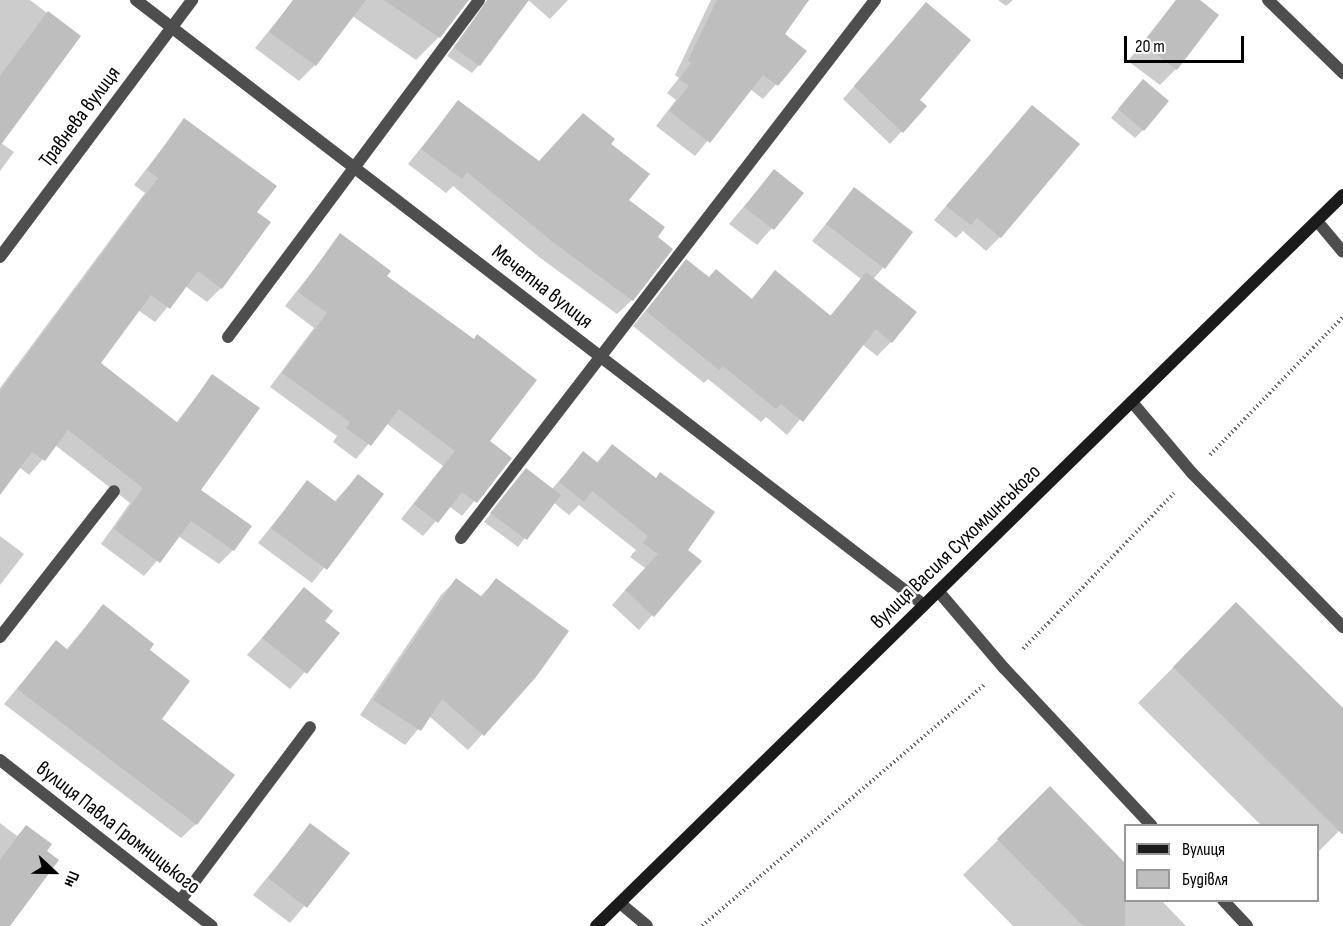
<!DOCTYPE html>
<meta charset="utf-8">
<style>
body{margin:0}
#map{position:relative;width:1343px;height:926px;overflow:hidden;background:#fff;font-family:"Sofia Sans Condensed",sans-serif}
div>[style]{position:absolute}
[style*='--x']{left:calc(var(--x)*1px);top:calc(var(--y)*1px);width:calc(var(--w)*1px);rotate:calc(var(--a)*1deg)}
.shadow>*{inset:0;background:#0003}
.building>*{inset:0;background:#bebebe}
.path>*{height:4px;margin-top:-2px;transform-origin:0;background:repeating-linear-gradient(90deg,#707070 0 1.5px,transparent 0 4.5px)}
.service>*{height:12px;margin:-6px;padding:0 6px;transform-origin:6px;border-radius:6px;background:#4e4e4e}
.minor>*{height:12px;margin:-6px;padding:0 6px;transform-origin:6px;border-radius:6px;background:#4e4e4e}
.secondary>*{height:12px;margin:-6px;padding:0 6px;transform-origin:6px;border-radius:6px;background:#1b1b1b}
span{translate:-50% -50%;white-space:nowrap;text-align:center;line-height:1.15;-webkit-text-stroke:5px #fff;paint-order:stroke}
.street-label{font-size:21px;color:#000}
.legend{position:absolute;left:1124px;top:824px;width:195px;height:78px;box-sizing:border-box;background:#fff;border:2px solid #999;margin:0;padding:8px 10px;list-style:none;font-size:18px;color:#000}
.legend li{display:flex;align-items:center;gap:12px;height:30px}
.legend b{width:30px;border:2px solid #999}
.north{position:absolute;left:24px;top:842px;width:60px;height:60px;-webkit-text-stroke:4px #fff;paint-order:stroke;rotate:112deg;font-size:16px;font-weight:700;line-height:24px;text-align:center;color:#000}
.north::after{content:'';display:block;margin:auto;width:21px;height:27px;background:#000;clip-path:polygon(50% 0,100% 100%,50% 72%,0 100%)}
.scale{position:absolute;left:1124px;top:36px;width:120px;height:27px;box-sizing:border-box;border:3px solid #000;border-top:0;padding-left:8px;font-size:18px;line-height:21px;white-space:nowrap;color:#000;-webkit-text-stroke:4px #fff;paint-order:stroke}
</style>
<div id="map">
<div class="shadow">
<div style="clip-path:polygon(0 0,30px 0,79px 37px,1px 143px,14px 152px,0 171px)"></div>
<div style="clip-path:polygon(294px 0,315px 65px,299px 81px,255px 48px)"></div>
<div style="clip-path:polygon(329px 0,460px 0,439px 37px,416px 60px)"></div>
<div style="clip-path:polygon(528px 0,568px 0,550px 19px)"></div>
<div style="clip-path:polygon(711px 0,807px 0,783px 34px,805px 51px,763px 99px,750px 89px,695px 156px,656px 126px,676px 100px,667px 93px,679px 78px,675px 75px)"></div>
<div style="clip-path:polygon(998px 0,1013px 0,1006px 6px)"></div>
<div style="clip-path:polygon(1176px 0,1198px 0,1176px 69px,1160px 85px,1128px 61px)"></div>
<div style="clip-path:polygon(926px 4px,918px 100px,925px 106px,890px 144px,843px 99px)"></div>
<div style="clip-path:polygon(472px 22px,479px 65px,472px 73px,447px 56px)"></div>
<div style="clip-path:polygon(1135px 89px,1143px 130px,1135px 138px,1111px 118px)"></div>
<div style="clip-path:polygon(458px 102px,539px 163px,609px 144px,627px 200px,656px 237px,632px 300px,617px 314px,539px 257px,453px 186px,446px 193px,408px 164px)"></div>
<div style="clip-path:polygon(184px 120px,255px 212px,221px 288px,207px 302px,185px 286px,155px 322px,138px 310px,99px 363px,176px 423px,212px 376px,199px 491px,233px 550px,219px 564px,178px 536px,144px 576px,101px 544px,130px 503px,55px 445px,29px 475px,19px 467px,0 493px,0 388px,145px 193px,134px 185px)"></div>
<div style="clip-path:polygon(1019px 121px,1000px 237px,986px 251px,963px 231px,956px 238px,934px 220px)"></div>
<div style="clip-path:polygon(774px 171px,802px 194px,757px 245px,729px 224px)"></div>
<div style="clip-path:polygon(854px 189px,883px 268px,873px 279px,891px 342px,877px 356px,862px 344px,787px 435px,766px 417px,761px 422px,708px 379px,704px 383px,633px 326px,686px 261px,708px 279px,751px 300px,776px 272px,829px 317px,861px 279px,812px 241px)"></div>
<div style="clip-path:polygon(341px 235px,385px 277px,488px 441px,510px 458px,462px 516px,449px 506px,423px 536px,401px 519px,443px 466px,386px 423px,356px 459px,333px 442px,337px 436px,270px 387px,314px 328px,285px 306px)"></div>
<div style="clip-path:polygon(612px 446px,685px 551px,700px 561px,639px 630px,612px 605px,645px 568px,630px 557px,636px 550px,579px 505px,569px 515px,553px 502px,518px 547px,484px 522px,526px 470px,552px 489px,583px 453px,596px 463px)"></div>
<div style="clip-path:polygon(358px 476px,382px 494px,312px 583px,258px 543px,307px 482px,334px 502px)"></div>
<div style="clip-path:polygon(0 536px,24px 554px,0 585px)"></div>
<div style="clip-path:polygon(456px 580px,480px 597px,496px 580px,535px 676px,468px 750px,429px 716px,405px 745px,360px 715px,441px 595px)"></div>
<div style="clip-path:polygon(304px 589px,323px 621px,338px 634px,290px 689px,247px 655px)"></div>
<div style="clip-path:polygon(1236px 604px,1343px 710px,1343px 827px,1318px 852px,1318px 826px,1262px 826px,1138px 703px)"></div>
<div style="clip-path:polygon(103px 606px,148px 651px,160px 719px,196px 824px,181px 838px,4px 704px,56px 642px,66px 650px)"></div>
<div style="clip-path:polygon(1050px 788px,1126px 865px,1126px 900px,1161px 900px,1186px 926px,1013px 926px,963px 875px)"></div>
<div style="clip-path:polygon(0 823px,17px 836px,26px 827px,8px 926px,0 926px)"></div>
<div style="clip-path:polygon(310px 825px,348px 854px,290px 923px,253px 895px)"></div>
</div>
<div class="building">
<div style="clip-path:polygon(293px 0,366px 0,316px 66px,269px 32px)"></div>
<div style="clip-path:polygon(384px 0,469px 0,440px 38px)"></div>
<div style="clip-path:polygon(487px 0,529px 0,480px 66px,454px 48px)"></div>
<div style="clip-path:polygon(717px 0,809px 0,785px 34px,807px 51px,778px 86px,763px 75px,710px 143px,669px 111px,689px 86px,679px 79px,691px 63px,688px 60px)"></div>
<div style="clip-path:polygon(1176px 0,1200px 0,1219px 15px,1177px 70px,1143px 44px)"></div>
<div style="clip-path:polygon(926px 2px,971px 40px,920px 100px,927px 106px,903px 133px,854px 86px)"></div>
<div style="clip-path:polygon(48px 11px,81px 36px,0 146px,0 76px)"></div>
<div style="clip-path:polygon(1143px 79px,1169px 101px,1144px 131px,1118px 109px)"></div>
<div style="clip-path:polygon(458px 100px,539px 161px,583px 113px,615px 139px,611px 144px,650px 174px,629px 200px,665px 227px,658px 237px,673px 249px,633px 301px,554px 243px,467px 172px,462px 179px,421px 149px)"></div>
<div style="clip-path:polygon(1032px 105px,1080px 144px,1001px 238px,977px 218px,971px 225px,946px 206px)"></div>
<div style="clip-path:polygon(184px 118px,277px 186px,257px 212px,271px 222px,222px 289px,198px 271px,170px 309px,151px 295px,101px 363px,178px 423px,212px 374px,260px 408px,201px 490px,252px 526px,234px 551px,191px 521px,160px 563px,114px 529px,143px 488px,68px 430px,45px 461px,32px 452px,0 495px,0 391px,158px 178px,147px 170px)"></div>
<div style="clip-path:polygon(774px 169px,804px 193px,774px 230px,744px 207px)"></div>
<div style="clip-path:polygon(854px 187px,913px 232px,885px 269px,826px 224px)"></div>
<div style="clip-path:polygon(340px 233px,391px 271px,387px 276px,474px 339px,477px 334px,537px 380px,490px 441px,512px 458px,477px 503px,462px 492px,438px 523px,414px 504px,455px 451px,399px 409px,371px 446px,346px 428px,350px 422px,282px 373px,327px 313px,298px 292px)"></div>
<div style="clip-path:polygon(686px 259px,709px 277px,716px 269px,752px 299px,775px 270px,831px 316px,866px 272px,917px 312px,892px 343px,876px 329px,803px 422px,781px 404px,776px 409px,723px 366px,719px 370px,646px 311px)"></div>
<div style="clip-path:polygon(612px 444px,656px 478px,660px 472px,715px 512px,688px 550px,702px 561px,654px 617px,625px 590px,658px 554px,643px 543px,648px 536px,592px 491px,584px 502px,559px 482px,583px 451px,598px 463px)"></div>
<div style="clip-path:polygon(526px 468px,561px 495px,527px 540px,490px 513px)"></div>
<div style="clip-path:polygon(358px 474px,384px 494px,327px 570px,271px 528px,307px 480px,336px 502px)"></div>
<div style="clip-path:polygon(456px 578px,482px 597px,496px 578px,569px 631px,536px 677px,484px 736px,442px 699px,421px 731px,373px 700px)"></div>
<div style="clip-path:polygon(304px 587px,333px 611px,325px 621px,340px 633px,307px 674px,262px 638px)"></div>
<div style="clip-path:polygon(1236px 602px,1343px 708px,1343px 835px,1173px 667px)"></div>
<div style="clip-path:polygon(103px 604px,154px 644px,150px 650px,190px 681px,162px 719px,235px 775px,197px 825px,17px 689px,56px 640px,68px 650px)"></div>
<div style="clip-path:polygon(1050px 786px,1125px 863px,1125px 926px,1083px 926px,997px 839px)"></div>
<div style="clip-path:polygon(310px 823px,350px 853px,307px 908px,268px 878px)"></div>
<div style="clip-path:polygon(26px 825px,52px 844px,47px 851px,59px 860px,10px 926px,0 926px,0 860px)"></div>
</div>
<div class="path">
<div style="--x:1210;--y:455;--w:192;--a:-46.1"></div>
<div style="--x:1023;--y:649;--w:217;--a:-45.9"></div>
<div style="--x:702;--y:926;--w:371;--a:-40.5"></div>
</div>
<div class="service">
<div style="--x:1317;--y:221;--w:40;--a:50"></div>
<div style="--x:228;--y:337;--w:420;--a:-53.3"></div>
<div style="--x:1132;--y:402;--w:93;--a:49.8"></div>
<div style="--x:1192;--y:473;--w:216;--a:45.6"></div>
<div style="--x:461;--y:538;--w:679;--a:-52.42"></div>
<div style="--x:939;--y:592;--w:100;--a:49.5"></div>
<div style="--x:1004;--y:668;--w:216;--a:46.9"></div>
<div style="--x:0;--y:637;--w:185;--a:-52"></div>
<div style="--x:1223;--y:900;--w:35;--a:47"></div>
<div style="--x:180;--y:901;--w:217;--a:-53.2"></div>
</div>
<div class="minor">
<div style="--x:136;--y:0;--w:993;--a:37.52"></div>
<div style="--x:1268;--y:0;--w:105;--a:44.2"></div>
<div style="--x:0;--y:257;--w:321;--a:-53.2"></div>
<div style="--x:0;--y:760;--w:269;--a:38.1"></div>
<div style="--x:620;--y:903;--w:35;--a:40"></div>
</div>
<div class="secondary">
<div style="--x:596;--y:926;--w:1045;--a:-44.38"></div>
</div>
<div class="street-label">
<span style="left:80px;top:117px;rotate:-53deg">Травнева вулиця</span>
<span style="left:542px;top:287px;rotate:38deg">Мечетна вулиця</span>
<span style="left:956px;top:547px;rotate:-44deg">вулиця Василя Сухомлинського</span>
<span style="left:118px;top:828px;rotate:38deg">вулиця Павла Громницького</span>
</div>
<ul class="legend">
<li><b style="height:8px;background:#1b1b1b"></b>Вулиця</li>
<li><b style="height:16px;background:#bebebe"></b>Будівля</li>
</ul>
<div class="north">Пн</div>
<div class="scale">20 m</div>
</div>
